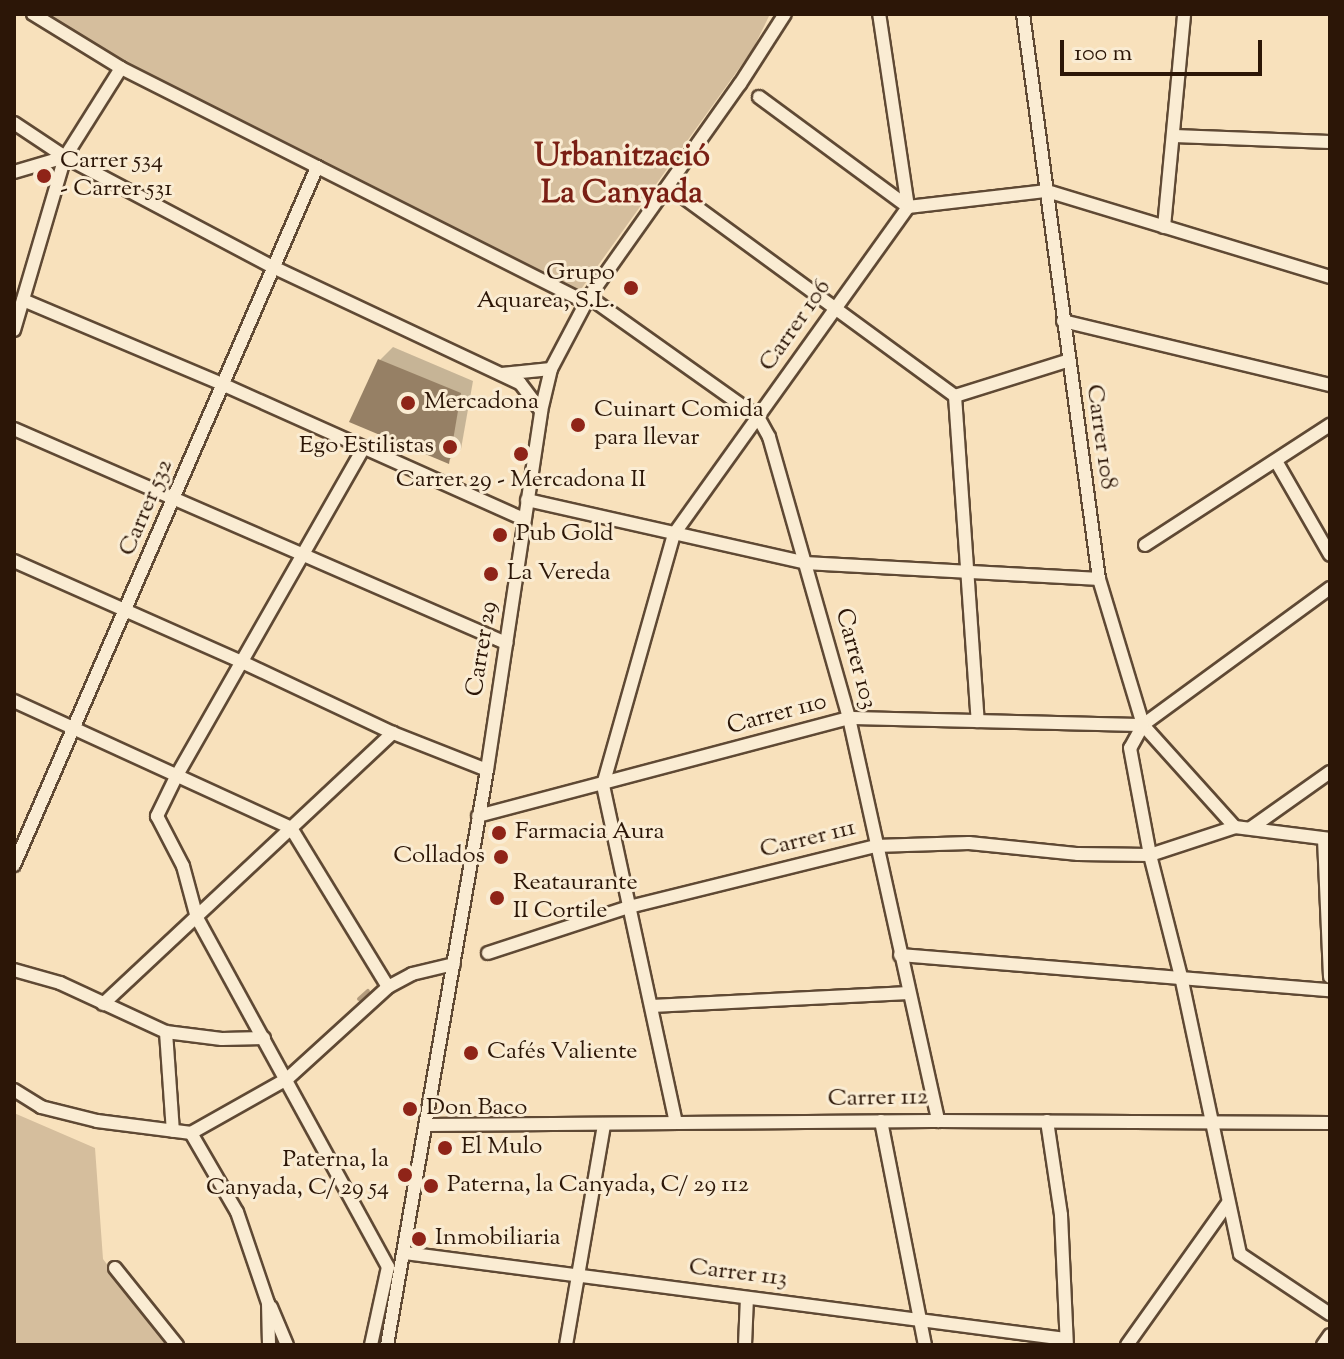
<!DOCTYPE html>
<meta charset="utf-8">
<style>
body{margin:0}
#map{position:relative;width:1344px;height:1359px;overflow:hidden;background:#f8e1bc;font-family:"Sorts Mill Goudy",serif}
div>[style]{position:absolute}
[style*='--x']{left:calc(var(--x)*1px);top:calc(var(--y)*1px);width:calc(var(--w)*1px);rotate:calc(var(--a)*1deg)}
.green>*{inset:0;background:#d5be9d}
.shadow>*{inset:0;background:#0003}
.stream>*{height:4px;margin:-2px;padding:0 2px;transform-origin:2px;border-radius:2px;background:#b39c7e}
.building>*{inset:0;background:#968065}
.roads{filter:drop-shadow(2px 0 #5f4934) drop-shadow(-2px 0 #5f4934) drop-shadow(0 2px #5f4934) drop-shadow(0 -2px #5f4934)}
.street>*{height:12px;margin:-6px;padding:0 6px;transform-origin:6px;border-radius:6px;background:#faecd3}
.dots>*{width:22px;height:22px;translate:-50% -50%;box-sizing:border-box;border:4px solid #faecd3;border-radius:50%}
span{translate:-50% -50%;white-space:nowrap;text-align:center;line-height:1.15;-webkit-text-stroke:6px #faecd3;paint-order:stroke}
.poi-label{font-size:24px;color:#2c1607}
.left{translate:0 -50%;text-align:left}
.right{translate:-100% -50%;text-align:right}
.street-label{font-size:24px;color:#2c1607}
.district-label{font-size:32px;color:#7a1f14;font-weight:700}
.frame{position:absolute;inset:0;border:16px solid #2c1607;pointer-events:none}
.scale{position:absolute;left:1060px;top:40px;width:202px;height:36px;box-sizing:border-box;border:4px solid #2c1607;border-top:0;padding-left:10px;font-size:24px;line-height:28px;white-space:nowrap;color:#2c1607;-webkit-text-stroke:6px #faecd3;paint-order:stroke}
</style>
<div id="map">
<div class="green">
<div style="clip-path:polygon(37px 14px,770px 14px,753px 49px,579px 292px,124px 66px)"></div>
<div style="clip-path:polygon(14px 1113px,95px 1148px,103px 1259px,167px 1345px,14px 1345px)"></div>
</div>
<div class="shadow">
<div style="clip-path:polygon(393px 347px,473px 381px,461px 449px,448px 461px,380px 360px)"></div>
</div>
<div class="stream">
<div style="--x:359;--y:999;--w:12;--a:-42"></div>
</div>
<div class="building">
<div style="clip-path:polygon(378px 359px,461px 393px,449px 464px,349px 422px)"></div>
</div>
<div class="roads">
<div class="street">
<div style="--x:33;--y:14;--w:103;--a:31.5"></div>
<div style="--x:121;--y:68;--w:520;--a:26.76"></div>
<div style="--x:1023;--y:14;--w:570;--a:82.34"></div>
<div style="--x:1099;--y:579;--w:152;--a:73.2"></div>
<div style="--x:1143;--y:725;--w:137;--a:48"></div>
<div style="--x:759;--y:97;--w:185;--a:36.4"></div>
<div style="--x:908;--y:207;--w:140;--a:-6.6"></div>
<div style="--x:1047;--y:191;--w:296;--a:16.9"></div>
<div style="--x:14;--y:123;--w:61;--a:33.7"></div>
<div style="--x:65;--y:157;--w:235;--a:27.9"></div>
<div style="--x:273;--y:267;--w:273;--a:25.2"></div>
<div style="--x:520;--y:383;--w:35;--a:53"></div>
<div style="--x:1174;--y:136;--w:156;--a:2.2"></div>
<div style="--x:14;--y:172;--w:53;--a:-16.4"></div>
<div style="--x:668;--y:186;--w:356;--a:36.2"></div>
<div style="--x:955;--y:396;--w:117;--a:-17.4"></div>
<div style="--x:1164;--y:227;--w:214;--a:-84.6"></div>
<div style="--x:589;--y:297;--w:207;--a:35.4"></div>
<div style="--x:758;--y:417;--w:23;--a:61"></div>
<div style="--x:769;--y:437;--w:292;--a:74.1"></div>
<div style="--x:849;--y:718;--w:413;--a:77.5"></div>
<div style="--x:23;--y:300;--w:218;--a:22.9"></div>
<div style="--x:224;--y:385;--w:329;--a:24.1"></div>
<div style="--x:1063;--y:321;--w:275;--a:13.5"></div>
<div style="--x:14;--y:330;--w:180;--a:-73.6"></div>
<div style="--x:65;--y:157;--w:105;--a:-57.8"></div>
<div style="--x:502;--y:374;--w:49;--a:-5.8"></div>
<div style="--x:955;--y:396;--w:326;--a:86"></div>
<div style="--x:14;--y:429;--w:537;--a:23.51"></div>
<div style="--x:363;--y:449;--w:375;--a:119.7"></div>
<div style="--x:177;--y:775;--w:46;--a:116"></div>
<div style="--x:157;--y:816;--w:56;--a:62.5"></div>
<div style="--x:183;--y:866;--w:54;--a:74.9"></div>
<div style="--x:197;--y:918;--w:398;--a:61.3"></div>
<div style="--x:388;--y:1267;--w:80;--a:102.3"></div>
<div style="--x:1276;--y:461;--w:108;--a:60.1"></div>
<div style="--x:527;--y:500;--w:286;--a:12.7"></div>
<div style="--x:806;--y:563;--w:293;--a:3.1"></div>
<div style="--x:1145;--y:545;--w:221;--a:-33"></div>
<div style="--x:14;--y:561;--w:249;--a:23.9"></div>
<div style="--x:242;--y:662;--w:167;--a:25.2"></div>
<div style="--x:393;--y:733;--w:101;--a:21.5"></div>
<div style="--x:1330;--y:588;--w:232;--a:143.8"></div>
<div style="--x:1143;--y:725;--w:26;--a:119"></div>
<div style="--x:1130;--y:748;--w:109;--a:79.4"></div>
<div style="--x:1150;--y:855;--w:130;--a:75.7"></div>
<div style="--x:1182;--y:981;--w:279;--a:78"></div>
<div style="--x:1240;--y:1254;--w:108;--a:33.7"></div>
<div style="--x:14;--y:701;--w:305;--a:24.6"></div>
<div style="--x:291;--y:828;--w:186;--a:58.6"></div>
<div style="--x:478;--y:816;--w:384;--a:-14.8"></div>
<div style="--x:849;--y:718;--w:294;--a:1.4"></div>
<div style="--x:1251;--y:828;--w:97;--a:-35.3"></div>
<div style="--x:1324;--y:839;--w:138;--a:87.5"></div>
<div style="--x:14;--y:865;--w:761;--a:-66.53"></div>
<div style="--x:488;--y:953;--w:148;--a:-18.1"></div>
<div style="--x:629;--y:907;--w:253;--a:-13.9"></div>
<div style="--x:875;--y:846;--w:94;--a:-1.8"></div>
<div style="--x:969;--y:843;--w:110;--a:5.8"></div>
<div style="--x:1078;--y:854;--w:72;--a:0.8"></div>
<div style="--x:1150;--y:855;--w:89;--a:-18.2"></div>
<div style="--x:1235;--y:827;--w:96;--a:7.2"></div>
<div style="--x:900;--y:955;--w:431;--a:4.7"></div>
<div style="--x:14;--y:970;--w:48;--a:15.8"></div>
<div style="--x:60;--y:983;--w:117;--a:24.8"></div>
<div style="--x:166;--y:1032;--w:56;--a:7.1"></div>
<div style="--x:222;--y:1039;--w:42;--a:-1.4"></div>
<div style="--x:103;--y:1004;--w:397;--a:-43.1"></div>
<div style="--x:653;--y:1006;--w:255;--a:-2.9"></div>
<div style="--x:166;--y:1032;--w:99;--a:86"></div>
<div style="--x:14;--y:1090;--w:32;--a:32"></div>
<div style="--x:41;--y:1107;--w:58;--a:14"></div>
<div style="--x:97;--y:1121;--w:95;--a:7.3"></div>
<div style="--x:191;--y:1133;--w:110;--a:-29.4"></div>
<div style="--x:287;--y:1079;--w:137;--a:-42.3"></div>
<div style="--x:388;--y:987;--w:27;--a:-28"></div>
<div style="--x:412;--y:974;--w:43;--a:-13.4"></div>
<div style="--x:881;--y:1121;--w:228;--a:78.9"></div>
<div style="--x:1047;--y:1121;--w:95;--a:81.5"></div>
<div style="--x:1061;--y:1215;--w:130;--a:87.4"></div>
<div style="--x:676;--y:1123;--w:346;--a:-102.2"></div>
<div style="--x:603;--y:785;--w:261;--a:-74.2"></div>
<div style="--x:674;--y:534;--w:402;--a:-54.4"></div>
<div style="--x:908;--y:207;--w:195;--a:-98.5"></div>
<div style="--x:427;--y:1125;--w:511;--a:-0.45"></div>
<div style="--x:938;--y:1121;--w:392;--a:0.3"></div>
<div style="--x:191;--y:1133;--w:91;--a:59.8"></div>
<div style="--x:237;--y:1212;--w:96;--a:71.2"></div>
<div style="--x:268;--y:1303;--w:42;--a:88.6"></div>
<div style="--x:405;--y:1253;--w:666;--a:7.42"></div>
<div style="--x:115;--y:1268;--w:99;--a:51.2"></div>
<div style="--x:271;--y:1307;--w:41;--a:67.2"></div>
<div style="--x:387;--y:1345;--w:584;--a:-80.13"></div>
<div style="--x:487;--y:770;--w:363;--a:-81.4"></div>
<div style="--x:541;--y:411;--w:43;--a:-76.6"></div>
<div style="--x:551;--y:369;--w:81;--a:-62.2"></div>
<div style="--x:589;--y:297;--w:261;--a:-54.7"></div>
<div style="--x:740;--y:84;--w:83;--a:-57.3"></div>
<div style="--x:566;--y:1345;--w:224;--a:-80.2"></div>
<div style="--x:745;--y:1345;--w:47;--a:-87.6"></div>
<div style="--x:1127;--y:1345;--w:174;--a:-54.6"></div>
<div style="--x:1323;--y:1345;--w:12;--a:-55"></div>
</div>
</div>
<div class="dots">
<div style="left:44px;top:176px;background:#8f2418"></div>
<div style="left:631px;top:288px;background:#8f2418"></div>
<div style="left:408px;top:403px;background:#8f2418"></div>
<div style="left:578px;top:425px;background:#8f2418"></div>
<div style="left:450px;top:447px;background:#8f2418"></div>
<div style="left:521px;top:454px;background:#8f2418"></div>
<div style="left:500px;top:535px;background:#8f2418"></div>
<div style="left:491px;top:574px;background:#8f2418"></div>
<div style="left:499px;top:833px;background:#8f2418"></div>
<div style="left:501px;top:857px;background:#8f2418"></div>
<div style="left:497px;top:898px;background:#8f2418"></div>
<div style="left:471px;top:1053px;background:#8f2418"></div>
<div style="left:410px;top:1109px;background:#8f2418"></div>
<div style="left:445px;top:1148px;background:#8f2418"></div>
<div style="left:405px;top:1175px;background:#8f2418"></div>
<div style="left:431px;top:1186px;background:#8f2418"></div>
<div style="left:419px;top:1239px;background:#8f2418"></div>
</div>
<div class="poi-label">
<span class="left" style="left:60px;top:176px">Carrer 534<br>- Carrer 531</span>
<span class="right" style="left:615px;top:288px">Grupo<br>Aquarea, S.L.</span>
<span class="left" style="left:424px;top:403px">Mercadona</span>
<span class="left" style="left:594px;top:425px">Cuinart Comida<br>para llevar</span>
<span class="right" style="left:434px;top:447px">Ego Estilistas</span>
<span style="left:521px;top:481px">Carrer 29 - Mercadona II</span>
<span class="left" style="left:516px;top:535px">Pub Gold</span>
<span class="left" style="left:507px;top:574px">La Vereda</span>
<span class="left" style="left:515px;top:833px">Farmacia Aura</span>
<span class="right" style="left:485px;top:857px">Collados</span>
<span class="left" style="left:513px;top:898px">Reataurante<br>II Cortile</span>
<span class="left" style="left:487px;top:1053px">Cafés Valiente</span>
<span class="left" style="left:426px;top:1109px">Don Baco</span>
<span class="left" style="left:461px;top:1148px">El Mulo</span>
<span class="right" style="left:389px;top:1175px">Paterna, la<br>Canyada, C/ 29 54</span>
<span class="left" style="left:447px;top:1186px">Paterna, la Canyada, C/ 29 112</span>
<span class="left" style="left:435px;top:1239px">Inmobiliaria</span>
</div>
<div class="street-label">
<span style="left:796px;top:326px;rotate:-55deg">Carrer 106</span>
<span style="left:1100px;top:437px;rotate:82deg">Carrer 108</span>
<span style="left:147px;top:508px;rotate:-67deg">Carrer 532</span>
<span style="left:483px;top:649px;rotate:-81deg">Carrer 29</span>
<span style="left:855px;top:659px;rotate:75deg">Carrer 103</span>
<span style="left:777px;top:715px;rotate:-15deg">Carrer 110</span>
<span style="left:808px;top:840px;rotate:-14deg">Carrer 111</span>
<span style="left:878px;top:1099px;rotate:-1deg">Carrer 112</span>
<span style="left:738px;top:1274px;rotate:7deg">Carrer 113</span>
</div>
<div class="district-label">
<span style="left:622px;top:176px">Urbanització<br>La Canyada</span>
</div>
<div class="frame"></div>
<div class="scale">100 m</div>
</div>
